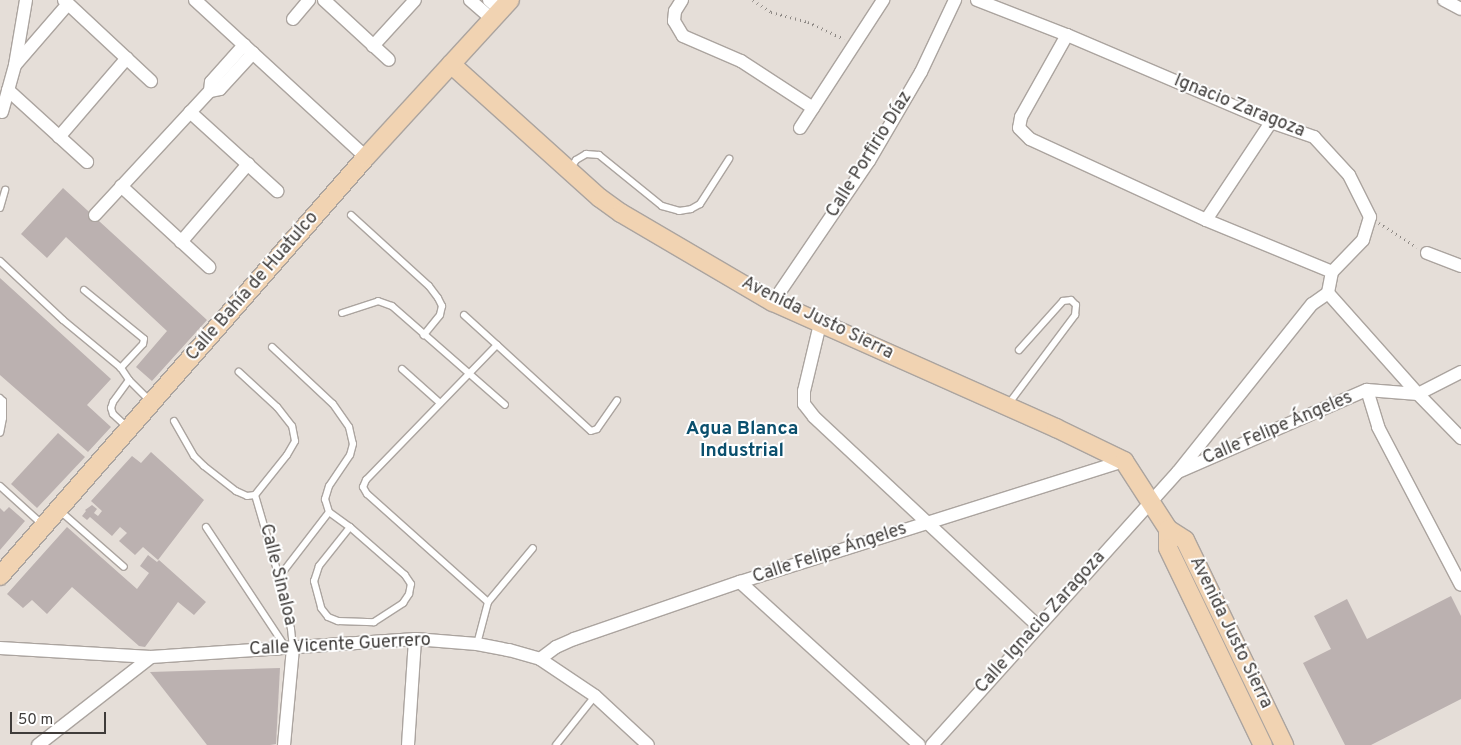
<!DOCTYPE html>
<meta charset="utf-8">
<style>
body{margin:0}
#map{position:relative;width:1461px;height:745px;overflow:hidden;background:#e5ded8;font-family:Overpass,sans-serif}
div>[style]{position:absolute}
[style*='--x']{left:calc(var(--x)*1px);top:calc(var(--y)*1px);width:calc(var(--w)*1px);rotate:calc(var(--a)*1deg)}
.building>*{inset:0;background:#bbb1b0}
.path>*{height:2.5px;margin-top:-1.25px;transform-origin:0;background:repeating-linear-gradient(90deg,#8e8985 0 1px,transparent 0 5px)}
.roads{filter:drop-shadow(1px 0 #aba49f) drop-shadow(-1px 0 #aba49f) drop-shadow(0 1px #aba49f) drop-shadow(0 -1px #aba49f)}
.lane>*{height:6px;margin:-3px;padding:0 3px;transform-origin:3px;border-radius:3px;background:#fff}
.street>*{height:12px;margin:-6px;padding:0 6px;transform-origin:6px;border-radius:6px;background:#fff}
.secondary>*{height:18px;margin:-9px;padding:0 9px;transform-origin:9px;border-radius:9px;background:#f1d3b2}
span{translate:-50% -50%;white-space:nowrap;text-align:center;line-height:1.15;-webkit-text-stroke:4px #fff;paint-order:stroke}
.street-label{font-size:18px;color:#3f3c3a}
.neighbourhood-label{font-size:19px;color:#0a4f6d;font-weight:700}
.scale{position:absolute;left:10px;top:712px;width:96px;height:22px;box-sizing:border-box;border:2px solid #3f3c3a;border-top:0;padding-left:6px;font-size:15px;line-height:18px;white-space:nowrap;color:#3f3c3a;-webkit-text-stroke:4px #fff;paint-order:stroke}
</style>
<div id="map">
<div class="building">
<div style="clip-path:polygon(63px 188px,207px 320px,152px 381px,136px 367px,167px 331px,66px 237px,47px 258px,21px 234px)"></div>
<div style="clip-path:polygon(0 278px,111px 379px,87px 405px,111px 427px,88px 452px,0 375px)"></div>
<div style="clip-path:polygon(58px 433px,85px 457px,37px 508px,11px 484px)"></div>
<div style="clip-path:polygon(151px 452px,204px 500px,158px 560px,143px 547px,135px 555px,119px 541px,127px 533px,120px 527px,112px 536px,90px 517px,87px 520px,82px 516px,86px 511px,85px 510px,92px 505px,97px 509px,94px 513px,98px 516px,102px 511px,91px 501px,132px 456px,141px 463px)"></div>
<div style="clip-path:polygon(9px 507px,25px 521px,0 550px,0 508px,4px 512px)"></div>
<div style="clip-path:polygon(67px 527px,137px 589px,149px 573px,140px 566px,148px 555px,157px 562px,159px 560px,206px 602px,194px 615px,178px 602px,145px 647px,139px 646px,72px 587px,47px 614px,32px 600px,23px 608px,7px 594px)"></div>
<div style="clip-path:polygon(1451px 596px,1461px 616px,1461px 699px,1371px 745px,1345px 745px,1303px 663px,1331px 649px,1314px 616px,1347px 599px,1367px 639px)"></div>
<div style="clip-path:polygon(280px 668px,276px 744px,270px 745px,207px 745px,150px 672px)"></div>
</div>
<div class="path">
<div style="--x:753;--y:0;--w:22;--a:34"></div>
<div style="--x:771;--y:12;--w:38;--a:15"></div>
<div style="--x:808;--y:22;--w:40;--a:25"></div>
<div style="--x:1379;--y:223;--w:45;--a:32.3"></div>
</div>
<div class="roads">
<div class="lane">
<div style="--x:570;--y:169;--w:11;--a:-56"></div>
<div style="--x:576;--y:160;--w:12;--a:-31"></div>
<div style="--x:586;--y:154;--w:13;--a:4"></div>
<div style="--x:599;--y:155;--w:81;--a:39"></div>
<div style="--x:662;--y:206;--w:18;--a:16"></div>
<div style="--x:679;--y:211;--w:12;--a:-9"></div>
<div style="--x:691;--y:209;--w:10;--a:-29"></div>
<div style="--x:700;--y:204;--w:54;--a:-57.2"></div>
<div style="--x:0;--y:208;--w:19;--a:-74"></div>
<div style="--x:351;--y:215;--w:105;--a:42.3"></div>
<div style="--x:429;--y:286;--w:15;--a:53"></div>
<div style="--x:438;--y:298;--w:9;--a:63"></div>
<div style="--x:442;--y:306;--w:9;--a:103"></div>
<div style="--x:440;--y:315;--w:26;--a:129"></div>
<div style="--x:0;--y:261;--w:86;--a:43.1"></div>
<div style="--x:63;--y:320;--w:75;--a:39.6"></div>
<div style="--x:121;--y:368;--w:14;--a:56"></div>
<div style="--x:129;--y:380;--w:27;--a:126"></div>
<div style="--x:113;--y:402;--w:6;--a:108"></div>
<div style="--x:111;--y:408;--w:6;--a:72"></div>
<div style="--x:113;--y:414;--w:21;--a:43"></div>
<div style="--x:84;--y:290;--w:77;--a:39.2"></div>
<div style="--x:144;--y:339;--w:5;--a:101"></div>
<div style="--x:143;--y:344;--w:33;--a:133"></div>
<div style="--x:342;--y:313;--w:38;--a:-18"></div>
<div style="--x:378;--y:301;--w:15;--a:20"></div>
<div style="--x:392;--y:306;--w:150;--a:41.2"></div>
<div style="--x:464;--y:315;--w:45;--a:42.3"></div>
<div style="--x:272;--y:347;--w:83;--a:43.1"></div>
<div style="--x:333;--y:404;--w:28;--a:55"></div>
<div style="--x:349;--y:427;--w:17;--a:77"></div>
<div style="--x:353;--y:444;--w:11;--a:105"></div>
<div style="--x:350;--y:455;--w:37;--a:124"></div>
<div style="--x:329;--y:486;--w:14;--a:107"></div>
<div style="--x:325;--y:499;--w:14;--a:73"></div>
<div style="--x:329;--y:512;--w:26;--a:36"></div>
<div style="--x:350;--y:527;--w:50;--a:128.5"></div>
<div style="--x:319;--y:566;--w:16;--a:108"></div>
<div style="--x:314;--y:581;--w:28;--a:75"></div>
<div style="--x:321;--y:608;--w:11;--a:52"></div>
<div style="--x:328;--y:617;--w:11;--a:22"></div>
<div style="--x:338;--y:621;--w:36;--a:2"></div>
<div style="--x:374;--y:622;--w:35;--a:-33"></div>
<div style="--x:403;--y:603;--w:11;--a:-56"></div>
<div style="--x:409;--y:594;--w:10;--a:-79"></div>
<div style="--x:411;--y:584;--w:11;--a:-124"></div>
<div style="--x:405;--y:575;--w:73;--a:-138.9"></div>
<div style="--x:402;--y:369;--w:51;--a:41.8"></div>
<div style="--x:129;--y:380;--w:31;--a:45"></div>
<div style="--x:0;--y:398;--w:4;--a:45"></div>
<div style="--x:3;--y:401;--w:17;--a:90"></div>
<div style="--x:3;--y:418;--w:15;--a:101"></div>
<div style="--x:1007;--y:406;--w:114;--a:-53.2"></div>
<div style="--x:1075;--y:315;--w:10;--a:-84"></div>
<div style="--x:1076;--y:305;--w:7;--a:-135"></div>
<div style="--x:1071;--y:300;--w:8;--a:173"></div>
<div style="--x:1063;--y:301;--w:66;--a:131.9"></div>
<div style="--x:174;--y:421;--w:40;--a:60.3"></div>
<div style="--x:194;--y:456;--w:14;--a:45"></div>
<div style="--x:204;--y:466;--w:41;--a:38"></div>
<div style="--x:236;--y:491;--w:12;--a:24"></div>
<div style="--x:247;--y:496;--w:8;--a:-7"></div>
<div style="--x:255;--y:495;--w:51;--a:-51.3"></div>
<div style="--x:287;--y:455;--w:16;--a:-60"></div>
<div style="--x:295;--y:441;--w:15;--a:-101"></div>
<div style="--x:292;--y:426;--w:24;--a:-128"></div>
<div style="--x:277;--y:407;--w:52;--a:-137.4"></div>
<div style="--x:0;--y:486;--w:58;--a:42.2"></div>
<div style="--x:255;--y:495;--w:85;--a:73.7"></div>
<div style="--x:279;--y:577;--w:53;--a:77"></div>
<div style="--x:291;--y:629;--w:19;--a:84"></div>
<div style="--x:59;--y:510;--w:86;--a:41.2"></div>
<div style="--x:206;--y:527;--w:145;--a:56.5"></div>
<div style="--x:279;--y:577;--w:82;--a:-52.4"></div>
<div style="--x:488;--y:602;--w:70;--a:-50.2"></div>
<div style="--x:477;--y:644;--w:43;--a:-75.3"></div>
<div style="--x:488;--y:602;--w:162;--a:-138.2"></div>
<div style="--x:367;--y:494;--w:8;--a:-120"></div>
<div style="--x:363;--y:487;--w:8;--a:-67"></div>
<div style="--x:366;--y:480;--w:188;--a:-45.9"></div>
<div style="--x:497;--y:345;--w:127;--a:42.5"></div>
<div style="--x:591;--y:431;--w:6;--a:-18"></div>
<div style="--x:597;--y:429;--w:35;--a:-55"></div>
<div style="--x:556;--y:745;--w:63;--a:-51.5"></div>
</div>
<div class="street">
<div style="--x:64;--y:0;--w:119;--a:43"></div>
<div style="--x:195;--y:0;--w:232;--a:42.6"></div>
<div style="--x:324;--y:0;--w:88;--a:42.7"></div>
<div style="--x:470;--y:0;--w:29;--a:41"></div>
<div style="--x:489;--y:0;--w:15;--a:42"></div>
<div style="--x:682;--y:0;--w:13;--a:122"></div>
<div style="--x:675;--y:11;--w:10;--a:96"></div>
<div style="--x:674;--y:21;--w:17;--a:59"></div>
<div style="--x:683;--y:36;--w:63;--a:23.3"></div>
<div style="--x:741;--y:61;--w:86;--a:33.1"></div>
<div style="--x:977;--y:0;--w:97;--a:21.3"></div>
<div style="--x:1067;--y:35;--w:222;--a:23.1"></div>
<div style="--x:1271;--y:122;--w:46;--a:19.2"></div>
<div style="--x:1314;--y:137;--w:52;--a:47.4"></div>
<div style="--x:1349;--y:175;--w:47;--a:63.4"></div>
<div style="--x:1370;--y:217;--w:24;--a:107"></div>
<div style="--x:1363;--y:240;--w:45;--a:134.1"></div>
<div style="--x:1332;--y:272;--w:21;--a:101"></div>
<div style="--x:1328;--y:293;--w:19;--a:145"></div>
<div style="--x:1312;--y:304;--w:215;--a:128.6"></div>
<div style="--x:1444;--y:0;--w:19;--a:28"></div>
<div style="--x:293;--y:19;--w:25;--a:-50"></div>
<div style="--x:1067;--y:35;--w:94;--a:119.3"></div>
<div style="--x:1021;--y:117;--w:11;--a:100"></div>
<div style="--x:1019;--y:128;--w:16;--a:45"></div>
<div style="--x:1030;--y:139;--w:194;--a:24.7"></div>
<div style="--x:1206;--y:220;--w:136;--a:22.4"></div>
<div style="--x:373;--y:46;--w:62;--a:-47.6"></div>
<div style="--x:16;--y:64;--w:79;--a:-49.1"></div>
<div style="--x:8;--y:90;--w:107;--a:42.3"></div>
<div style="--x:210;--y:91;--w:10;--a:-11"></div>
<div style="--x:220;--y:89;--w:49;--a:-47.5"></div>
<div style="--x:2;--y:112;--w:49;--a:-74.5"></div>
<div style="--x:15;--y:65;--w:66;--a:-80.4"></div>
<div style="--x:190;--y:112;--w:118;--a:42.2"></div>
<div style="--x:800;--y:128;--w:153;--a:-57"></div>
<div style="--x:59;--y:137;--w:104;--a:-49.3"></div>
<div style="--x:121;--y:186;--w:120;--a:42.6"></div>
<div style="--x:95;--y:215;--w:169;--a:-47.2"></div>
<div style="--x:210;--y:91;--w:9;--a:-84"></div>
<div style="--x:211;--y:82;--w:50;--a:-48.3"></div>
<div style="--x:1206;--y:220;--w:118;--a:-56.4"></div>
<div style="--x:181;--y:242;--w:103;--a:-49.3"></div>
<div style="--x:1427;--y:253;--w:36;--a:21"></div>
<div style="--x:1328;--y:293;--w:135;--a:48.3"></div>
<div style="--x:1418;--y:394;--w:62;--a:45.7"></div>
<div style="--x:773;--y:302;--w:171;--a:-55.8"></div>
<div style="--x:869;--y:161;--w:103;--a:-59.7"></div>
<div style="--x:921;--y:72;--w:80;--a:-64.7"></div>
<div style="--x:820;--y:324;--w:69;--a:103.4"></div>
<div style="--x:804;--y:391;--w:13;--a:90"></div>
<div style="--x:804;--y:404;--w:16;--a:52"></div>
<div style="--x:814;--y:417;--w:306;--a:43"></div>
<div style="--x:1367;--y:390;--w:39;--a:73"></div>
<div style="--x:1378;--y:427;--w:178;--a:62.3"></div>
<div style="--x:740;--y:582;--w:242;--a:42.3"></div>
<div style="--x:0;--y:648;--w:151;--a:3.4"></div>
<div style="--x:151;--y:657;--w:265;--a:-3.9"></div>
<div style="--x:415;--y:639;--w:62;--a:4.6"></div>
<div style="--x:477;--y:644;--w:33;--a:11"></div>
<div style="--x:509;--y:650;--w:32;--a:16"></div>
<div style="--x:540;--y:659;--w:66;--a:33.9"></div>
<div style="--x:595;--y:696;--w:72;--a:42.8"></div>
<div style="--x:540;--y:659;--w:20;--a:-37"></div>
<div style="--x:556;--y:647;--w:20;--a:-24"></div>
<div style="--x:574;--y:639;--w:176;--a:-19"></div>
<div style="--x:740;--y:582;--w:403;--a:-17.5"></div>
<div style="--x:38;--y:745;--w:143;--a:-37.9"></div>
<div style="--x:284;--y:745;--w:97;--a:-84.7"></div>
<div style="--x:408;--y:745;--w:106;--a:-86.2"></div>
<div style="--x:932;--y:745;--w:367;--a:-48"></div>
<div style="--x:1178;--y:472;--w:206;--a:-23.5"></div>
<div style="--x:1367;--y:390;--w:51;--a:4.5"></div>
<div style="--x:1418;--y:394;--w:48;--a:-27.1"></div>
</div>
<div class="secondary">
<div style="--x:451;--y:64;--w:200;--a:42"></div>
<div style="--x:600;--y:198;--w:26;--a:36"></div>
<div style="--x:621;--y:213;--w:176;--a:30.4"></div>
<div style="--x:773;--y:302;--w:310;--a:24"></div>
<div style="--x:1056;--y:428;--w:76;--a:25.9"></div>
<div style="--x:1124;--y:461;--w:81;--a:57.1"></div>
<div style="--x:1168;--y:529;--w:20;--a:33"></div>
<div style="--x:1185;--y:540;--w:228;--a:64.2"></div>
<div style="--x:1168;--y:529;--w:19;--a:90"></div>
<div style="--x:1168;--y:548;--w:219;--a:64.3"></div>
<div style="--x:0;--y:576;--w:556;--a:-48.86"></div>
<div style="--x:366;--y:157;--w:213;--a:-47.5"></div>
</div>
</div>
<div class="street-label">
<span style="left:1239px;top:107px;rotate:22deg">Ignacio Zaragoza</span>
<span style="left:870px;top:155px;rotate:-58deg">Calle Porfirio Díaz</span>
<span style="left:253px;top:287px;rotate:-49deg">Calle Bahía de Huatulco</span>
<span style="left:817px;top:319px;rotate:26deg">Avenida Justo Sierra</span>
<span style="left:1278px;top:429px;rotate:-23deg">Calle Felipe Ángeles</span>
<span style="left:830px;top:554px;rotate:-18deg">Calle Felipe Ángeles</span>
<span style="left:277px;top:575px;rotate:76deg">Calle Sinaloa</span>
<span style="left:1041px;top:623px;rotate:-48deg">Calle Ignacio Zaragoza</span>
<span style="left:1230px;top:633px;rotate:64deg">Avenida Justo Sierra</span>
<span style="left:340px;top:646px;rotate:-3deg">Calle Vicente Guerrero</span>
</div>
<div class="neighbourhood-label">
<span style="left:742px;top:441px">Agua Blanca<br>Industrial</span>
</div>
<div class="scale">50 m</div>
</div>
